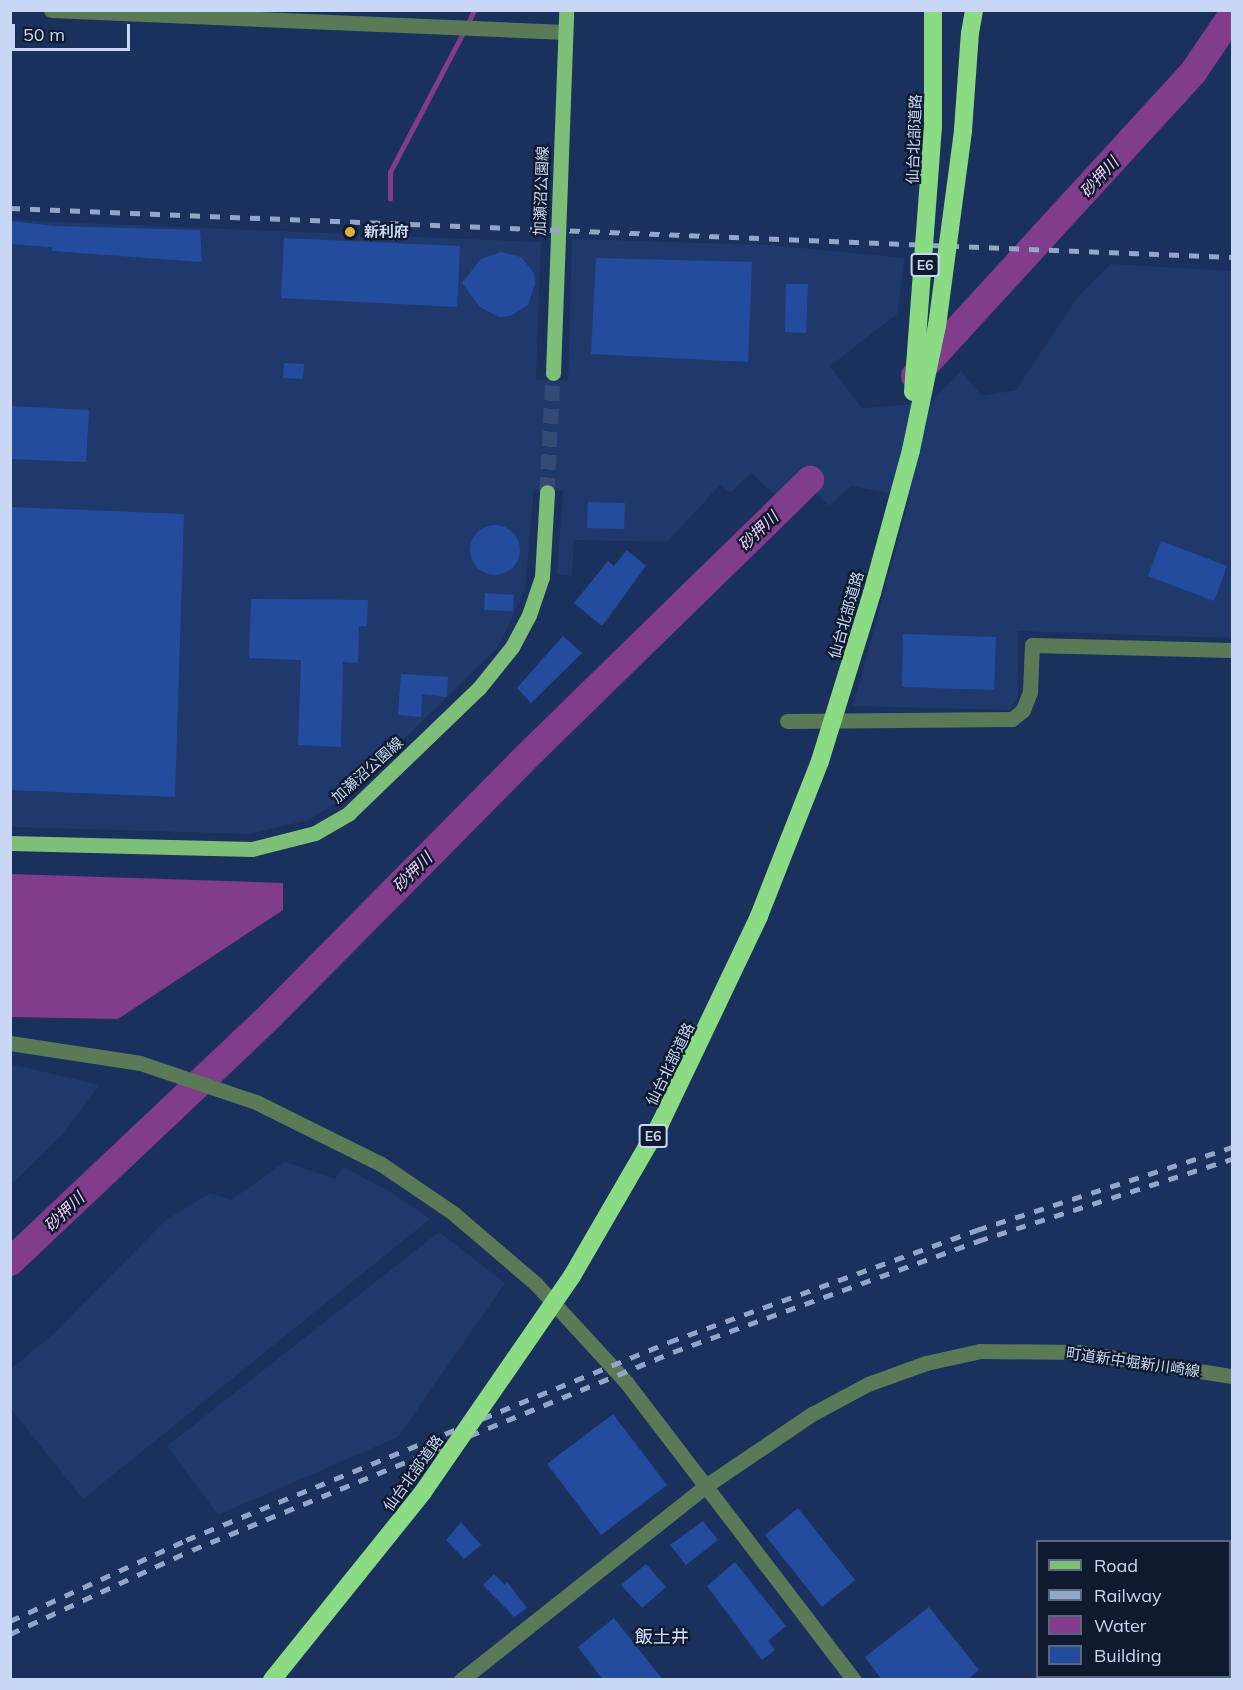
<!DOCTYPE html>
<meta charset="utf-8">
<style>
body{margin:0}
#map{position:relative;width:1243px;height:1690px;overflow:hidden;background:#1a305d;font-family:Mulish,"Noto Sans JP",sans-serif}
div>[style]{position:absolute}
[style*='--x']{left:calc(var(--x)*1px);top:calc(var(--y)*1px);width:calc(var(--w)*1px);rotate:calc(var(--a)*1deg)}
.built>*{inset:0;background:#1f396c}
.water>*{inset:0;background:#813c8b}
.stream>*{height:4.5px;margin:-2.25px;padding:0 2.25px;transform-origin:2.25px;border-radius:2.25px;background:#813c8b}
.river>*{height:28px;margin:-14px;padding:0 14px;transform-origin:14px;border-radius:14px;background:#813c8b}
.building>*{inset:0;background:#244c9e}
.round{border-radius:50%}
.major-tunnel>*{height:15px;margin-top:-7.5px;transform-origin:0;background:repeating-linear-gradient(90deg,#344974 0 15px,transparent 0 23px)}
.minor>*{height:15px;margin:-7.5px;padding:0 7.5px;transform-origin:7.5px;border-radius:7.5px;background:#5a7a57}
.major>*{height:15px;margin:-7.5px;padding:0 7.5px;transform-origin:7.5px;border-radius:7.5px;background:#7dbf78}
.highway>*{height:18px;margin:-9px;padding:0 9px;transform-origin:9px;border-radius:9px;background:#8bdb85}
.rail>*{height:4.5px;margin-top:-2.25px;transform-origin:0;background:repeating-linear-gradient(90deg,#94a6c7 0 10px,transparent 0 20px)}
.highway-bridge>*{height:18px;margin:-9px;padding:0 9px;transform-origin:9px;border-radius:9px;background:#8bdb85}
.dots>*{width:16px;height:16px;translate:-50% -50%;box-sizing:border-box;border:3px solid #101a2e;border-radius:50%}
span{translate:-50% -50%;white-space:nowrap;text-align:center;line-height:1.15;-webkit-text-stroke:4.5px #101a2e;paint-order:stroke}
.shield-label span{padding:2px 4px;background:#101a2e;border:2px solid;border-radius:4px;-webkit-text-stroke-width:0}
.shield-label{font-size:14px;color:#c8d8f4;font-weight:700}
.street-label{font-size:15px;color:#c8d8f4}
.poi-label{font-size:15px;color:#c8d8f4;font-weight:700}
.left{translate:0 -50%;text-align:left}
.water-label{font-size:16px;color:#f1ccf6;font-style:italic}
.quarter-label{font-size:18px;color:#d7e3fa}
.frame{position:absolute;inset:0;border:12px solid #c8d8f4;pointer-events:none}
.legend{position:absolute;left:1036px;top:1540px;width:195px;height:138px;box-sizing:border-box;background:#101a2e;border:2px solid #5a667d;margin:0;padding:8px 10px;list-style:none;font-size:18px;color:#c8d8f4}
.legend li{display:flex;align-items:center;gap:12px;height:30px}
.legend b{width:30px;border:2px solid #5a667d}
.scale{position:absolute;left:12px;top:24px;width:118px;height:27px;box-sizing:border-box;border:3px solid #c8d8f4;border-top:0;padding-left:8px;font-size:18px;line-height:21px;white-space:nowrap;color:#c8d8f4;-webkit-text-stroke:4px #101a2e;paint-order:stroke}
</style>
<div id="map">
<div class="built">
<div style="clip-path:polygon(11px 220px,541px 242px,536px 380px,568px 380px,572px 239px,770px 245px,905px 258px,897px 314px,830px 366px,862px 408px,930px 403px,961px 371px,982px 396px,1016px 390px,1079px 295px,1111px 264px,1232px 271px,1232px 638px,1018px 631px,1018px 698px,1009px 710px,853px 706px,910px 497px,851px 486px,829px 506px,803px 479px,780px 500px,751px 473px,730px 493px,720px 485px,667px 542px,574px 540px,572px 576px,557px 574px,563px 491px,534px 489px,525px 590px,499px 646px,344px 798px,308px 820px,250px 834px,11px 827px)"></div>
<div style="clip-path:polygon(11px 1064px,99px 1085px,63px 1134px,15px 1181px,10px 1181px)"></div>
<div style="clip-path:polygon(285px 1162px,335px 1179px,343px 1167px,391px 1192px,430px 1219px,83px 1499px,11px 1409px,11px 1369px,52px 1335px,166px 1220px,210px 1193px,231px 1200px)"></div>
<div style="clip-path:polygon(439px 1232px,505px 1283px,398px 1437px,218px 1515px,167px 1446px)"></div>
</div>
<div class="water">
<div style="clip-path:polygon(11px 874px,283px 883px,283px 910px,118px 1019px,11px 1017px)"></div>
</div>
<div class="stream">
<div style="--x:468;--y:23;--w:14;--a:-65"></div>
<div style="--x:390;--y:199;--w:27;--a:-90"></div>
<div style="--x:390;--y:172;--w:159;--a:-62.3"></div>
</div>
<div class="river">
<div style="--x:915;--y:376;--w:413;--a:-47.5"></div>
<div style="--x:1194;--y:71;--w:68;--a:-55.8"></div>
<div style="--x:10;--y:1262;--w:359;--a:-43.4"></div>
<div style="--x:271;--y:1015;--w:356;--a:-45.3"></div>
<div style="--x:521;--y:762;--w:404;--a:-44.3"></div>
</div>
<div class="building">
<div style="clip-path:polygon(10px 221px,54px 226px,200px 230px,202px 262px,52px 251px,52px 247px,10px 244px)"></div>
<div style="clip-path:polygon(284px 238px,460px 246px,457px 307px,281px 298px)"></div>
<div style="clip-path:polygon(501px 252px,521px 257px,534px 273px,535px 284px,528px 305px,510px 316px,499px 317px,480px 307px,462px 283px,481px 259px)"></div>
<div style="clip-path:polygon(596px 258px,752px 262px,748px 362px,591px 354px)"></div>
<div style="clip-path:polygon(786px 284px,808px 284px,806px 333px,785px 332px)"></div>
<div style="clip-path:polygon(284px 363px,304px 364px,303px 379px,283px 378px)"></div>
<div style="clip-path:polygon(10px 406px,89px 410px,86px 462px,10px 459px)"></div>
<div style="clip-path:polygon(588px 502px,625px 503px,624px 529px,587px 528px)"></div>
<div style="clip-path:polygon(10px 507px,184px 514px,175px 797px,10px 790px)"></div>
<div class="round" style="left:470px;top:525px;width:50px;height:50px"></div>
<div style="clip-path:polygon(1161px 541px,1227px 566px,1214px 601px,1148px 576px)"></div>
<div style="clip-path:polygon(627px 550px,646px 566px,602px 626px,574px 603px,608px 561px,614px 566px)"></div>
<div style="clip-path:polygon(485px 593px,514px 595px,513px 611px,484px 610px)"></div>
<div style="clip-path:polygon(251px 599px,368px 600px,367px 626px,359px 626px,358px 663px,343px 662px,341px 747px,298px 745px,301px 660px,249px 658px)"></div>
<div style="clip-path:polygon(903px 634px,996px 637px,994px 690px,902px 687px)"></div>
<div style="clip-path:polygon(563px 636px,582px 653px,531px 703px,517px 688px)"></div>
<div style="clip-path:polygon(401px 674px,448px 677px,447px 697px,422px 694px,421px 717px,398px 715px)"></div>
<div style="clip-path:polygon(613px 1414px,667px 1485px,601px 1535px,547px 1464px)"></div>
<div style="clip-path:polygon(798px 1508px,855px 1580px,822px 1607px,765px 1535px)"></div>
<div style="clip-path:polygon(703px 1521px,718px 1540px,686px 1565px,670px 1545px)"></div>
<div style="clip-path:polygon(461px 1522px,481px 1545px,464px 1559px,446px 1540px)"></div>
<div style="clip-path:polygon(735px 1562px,786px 1626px,768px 1641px,775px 1650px,762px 1660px,707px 1586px)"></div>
<div style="clip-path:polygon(646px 1564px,666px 1587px,642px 1608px,621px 1585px)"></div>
<div style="clip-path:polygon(494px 1574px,505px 1585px,507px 1582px,527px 1608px,514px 1617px,483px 1585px)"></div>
<div style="clip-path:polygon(929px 1607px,979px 1670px,967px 1680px,882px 1680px,865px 1657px)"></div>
<div style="clip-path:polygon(614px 1618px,663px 1680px,603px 1680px,578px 1647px)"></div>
</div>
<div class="major-tunnel">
<div style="--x:547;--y:492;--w:119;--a:-87.1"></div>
</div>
<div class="minor">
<div style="--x:51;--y:10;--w:514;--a:2.45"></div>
<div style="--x:787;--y:721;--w:225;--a:-0.5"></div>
<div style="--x:1012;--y:719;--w:14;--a:-39"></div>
<div style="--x:1023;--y:710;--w:19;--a:-69"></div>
<div style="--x:1030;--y:692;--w:47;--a:-87.6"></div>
<div style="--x:1032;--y:645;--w:200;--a:1.4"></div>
<div style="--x:10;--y:1043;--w:132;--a:8.7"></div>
<div style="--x:140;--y:1063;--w:122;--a:18.6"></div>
<div style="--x:256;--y:1102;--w:140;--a:26.4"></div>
<div style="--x:381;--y:1164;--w:87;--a:34.2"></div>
<div style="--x:453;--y:1213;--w:109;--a:40.5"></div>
<div style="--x:536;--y:1284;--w:133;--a:47.4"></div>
<div style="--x:626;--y:1382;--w:375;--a:52.6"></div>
<div style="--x:461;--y:1680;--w:314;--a:-38.4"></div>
<div style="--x:707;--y:1485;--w:127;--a:-34.1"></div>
<div style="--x:812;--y:1414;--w:64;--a:-28.2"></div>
<div style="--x:868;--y:1384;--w:62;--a:-19.9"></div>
<div style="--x:926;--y:1363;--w:55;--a:-12.5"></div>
<div style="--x:980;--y:1351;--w:98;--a:0.6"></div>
<div style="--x:1078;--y:1352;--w:156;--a:8.9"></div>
</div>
<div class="major">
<div style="--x:553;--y:373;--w:363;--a:-87.9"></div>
<div style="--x:10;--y:843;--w:242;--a:1.4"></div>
<div style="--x:252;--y:849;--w:65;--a:-14.3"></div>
<div style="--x:315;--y:833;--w:39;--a:-30"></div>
<div style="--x:349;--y:813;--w:180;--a:-43.9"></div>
<div style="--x:479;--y:688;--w:53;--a:-51.2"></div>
<div style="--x:512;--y:647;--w:36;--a:-62"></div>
<div style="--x:529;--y:615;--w:40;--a:-71.1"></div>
<div style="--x:542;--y:577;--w:85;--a:-86.6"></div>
</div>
<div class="highway">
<div style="--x:970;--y:33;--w:23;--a:-80"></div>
</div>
<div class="rail">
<div style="--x:10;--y:208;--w:1223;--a:2.3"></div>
<div style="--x:10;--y:1621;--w:194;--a:-24.7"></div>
<div style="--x:186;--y:1540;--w:522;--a:-22.29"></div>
<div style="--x:669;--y:1342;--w:328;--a:-20"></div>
<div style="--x:977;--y:1230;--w:268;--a:-18"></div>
<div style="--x:10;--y:1634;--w:200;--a:-24.8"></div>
<div style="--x:192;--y:1550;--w:520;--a:-22.37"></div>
<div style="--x:673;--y:1352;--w:325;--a:-20"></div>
<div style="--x:978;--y:1241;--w:267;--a:-17.9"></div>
</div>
<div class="highway-bridge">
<div style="--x:913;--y:392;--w:266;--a:-85.7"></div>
<div style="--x:933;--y:127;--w:117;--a:-90"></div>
<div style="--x:272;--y:1680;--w:241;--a:-51.2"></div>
<div style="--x:423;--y:1492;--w:262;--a:-55.4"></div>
<div style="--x:572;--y:1276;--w:176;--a:-59.9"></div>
<div style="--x:660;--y:1124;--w:230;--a:-64.5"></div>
<div style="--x:759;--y:916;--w:167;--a:-68.5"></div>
<div style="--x:820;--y:761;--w:176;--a:-72.8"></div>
<div style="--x:872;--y:593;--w:148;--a:-74.7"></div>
<div style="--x:911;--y:450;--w:127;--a:-78.2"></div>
<div style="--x:937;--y:326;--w:198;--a:-82.4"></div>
<div style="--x:963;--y:130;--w:97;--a:-85.9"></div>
</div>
<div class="dots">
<div style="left:350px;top:232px;background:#e4ad35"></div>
</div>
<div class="shield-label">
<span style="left:925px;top:265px">E6</span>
<span style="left:653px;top:1136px">E6</span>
</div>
<div class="street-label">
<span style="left:914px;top:139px;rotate:-88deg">仙台北部道路</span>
<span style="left:541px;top:191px;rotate:-88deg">加瀬沼公園線</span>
<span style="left:846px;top:615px;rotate:-74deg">仙台北部道路</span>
<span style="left:367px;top:770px;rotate:-42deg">加瀬沼公園線</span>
<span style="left:670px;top:1064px;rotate:-64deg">仙台北部道路</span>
<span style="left:1133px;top:1362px;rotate:8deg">町道新中堀新川崎線</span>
<span style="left:413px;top:1473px;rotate:-54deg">仙台北部道路</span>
</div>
<div class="poi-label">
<span class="left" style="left:364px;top:232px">新利府</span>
</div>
<div class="water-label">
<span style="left:1099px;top:177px;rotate:-48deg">砂押川</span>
<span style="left:758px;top:531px;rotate:-44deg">砂押川</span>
<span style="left:412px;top:872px;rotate:-45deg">砂押川</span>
<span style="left:64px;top:1212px;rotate:-44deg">砂押川</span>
</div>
<div class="quarter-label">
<span style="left:662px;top:1637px">飯土井</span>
</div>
<div class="frame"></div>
<ul class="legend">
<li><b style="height:8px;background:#7dbf78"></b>Road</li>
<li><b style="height:8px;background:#94a6c7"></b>Railway</li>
<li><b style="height:16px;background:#813c8b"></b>Water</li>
<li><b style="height:16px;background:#244c9e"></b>Building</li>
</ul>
<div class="scale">50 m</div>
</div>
